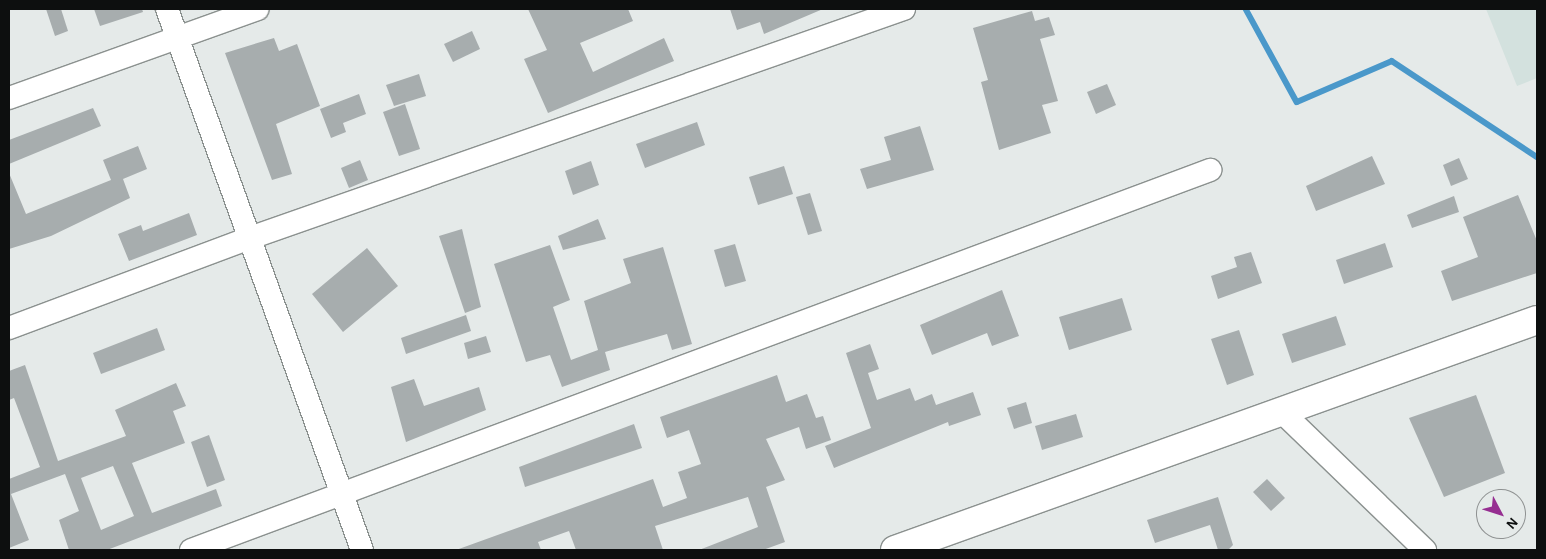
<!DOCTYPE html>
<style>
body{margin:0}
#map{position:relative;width:1546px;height:559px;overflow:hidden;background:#e5eae9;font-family:"Alegreya Sans",sans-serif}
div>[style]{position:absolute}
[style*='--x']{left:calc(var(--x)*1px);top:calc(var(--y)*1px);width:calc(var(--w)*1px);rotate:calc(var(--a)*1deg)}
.built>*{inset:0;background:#d3e1de}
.stream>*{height:5.5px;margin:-2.75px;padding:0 2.75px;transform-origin:2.75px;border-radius:2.75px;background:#4a98ca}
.building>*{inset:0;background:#a7adae}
.roads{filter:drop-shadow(1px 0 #8b918f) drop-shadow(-1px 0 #8b918f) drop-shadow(0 1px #8b918f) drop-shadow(0 -1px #8b918f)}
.street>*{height:22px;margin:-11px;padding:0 11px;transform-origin:11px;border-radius:11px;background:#fff}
.secondary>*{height:28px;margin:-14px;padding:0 14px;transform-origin:14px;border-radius:14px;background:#fff}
span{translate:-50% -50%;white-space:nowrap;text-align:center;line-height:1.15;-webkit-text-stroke:4.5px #e5eae9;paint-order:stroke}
.frame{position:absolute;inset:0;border:10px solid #0d0f0f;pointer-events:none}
.north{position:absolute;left:1476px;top:489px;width:50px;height:50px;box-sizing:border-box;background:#e5eae9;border:1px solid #8f9292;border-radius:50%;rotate:130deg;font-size:14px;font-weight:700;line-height:20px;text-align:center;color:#0d0f0f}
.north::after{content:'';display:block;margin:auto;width:18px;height:22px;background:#962e91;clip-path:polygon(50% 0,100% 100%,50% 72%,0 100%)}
</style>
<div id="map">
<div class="built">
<div style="clip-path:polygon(1486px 9px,1537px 9px,1537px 78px,1517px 86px)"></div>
</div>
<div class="stream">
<div style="--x:1246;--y:9;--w:106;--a:61.3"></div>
<div style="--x:1297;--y:102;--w:103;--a:-23.3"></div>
<div style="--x:1392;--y:61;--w:174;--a:33.5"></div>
</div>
<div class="building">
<div style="clip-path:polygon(46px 9px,61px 9px,68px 31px,55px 36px)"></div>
<div style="clip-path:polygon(94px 9px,142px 9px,143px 12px,100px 26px)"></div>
<div style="clip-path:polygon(528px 9px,628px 9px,633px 21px,580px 43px,593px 72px,664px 38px,674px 61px,548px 113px,524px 59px,547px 50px)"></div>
<div style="clip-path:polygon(730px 9px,823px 9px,764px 34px,760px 22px,737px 30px)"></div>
<div style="clip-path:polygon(1032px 11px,1035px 21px,1049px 17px,1055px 35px,1040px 39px,1058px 101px,1042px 105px,1051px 133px,999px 150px,981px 82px,988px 80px,973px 28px)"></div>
<div style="clip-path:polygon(472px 31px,480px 49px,453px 62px,444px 44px)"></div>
<div style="clip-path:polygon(274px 38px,279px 51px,297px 44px,320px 106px,276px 124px,292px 174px,272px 180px,225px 53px)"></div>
<div style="clip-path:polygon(419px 74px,426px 96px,394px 106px,386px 85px)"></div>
<div style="clip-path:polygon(1107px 84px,1116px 105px,1096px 114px,1087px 92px)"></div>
<div style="clip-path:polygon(359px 94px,366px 114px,343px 123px,346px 132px,331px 138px,320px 109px)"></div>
<div style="clip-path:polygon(405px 104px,420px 149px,399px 156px,383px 112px)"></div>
<div style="clip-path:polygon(93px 108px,101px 126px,9px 164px,9px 140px)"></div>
<div style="clip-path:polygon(697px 122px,705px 145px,645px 168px,636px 144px)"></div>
<div style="clip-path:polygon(920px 126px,934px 170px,867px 189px,860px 169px,891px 160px,884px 137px)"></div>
<div style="clip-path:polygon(138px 146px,147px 169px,123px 179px,130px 198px,51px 236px,9px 249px,9px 173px,26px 214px,111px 180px,103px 160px)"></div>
<div style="clip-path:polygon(1372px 156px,1385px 184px,1316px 211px,1306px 186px)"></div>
<div style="clip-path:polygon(1459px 158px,1468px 179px,1451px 186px,1443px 165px)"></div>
<div style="clip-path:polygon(360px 160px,368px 180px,349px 188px,341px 168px)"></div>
<div style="clip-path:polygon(591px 161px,599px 185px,573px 195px,565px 171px)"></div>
<div style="clip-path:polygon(784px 166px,793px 194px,758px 205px,749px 177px)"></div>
<div style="clip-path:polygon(810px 193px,822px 231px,808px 235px,796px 197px)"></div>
<div style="clip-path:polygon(1518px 195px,1537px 241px,1537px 273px,1452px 301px,1441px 271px,1478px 257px,1463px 217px)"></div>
<div style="clip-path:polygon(1454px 196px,1459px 212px,1412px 228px,1407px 215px)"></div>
<div style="clip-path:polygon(189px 213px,197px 235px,129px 261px,118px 234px,141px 225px,143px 231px)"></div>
<div style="clip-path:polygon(598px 219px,606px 239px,563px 250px,558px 236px)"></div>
<div style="clip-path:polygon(462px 229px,481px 307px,465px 313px,439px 236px)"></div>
<div style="clip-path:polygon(1385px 243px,1393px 267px,1344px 284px,1336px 260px)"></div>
<div style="clip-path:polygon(735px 244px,746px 281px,725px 287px,714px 250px)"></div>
<div style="clip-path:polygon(550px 245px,570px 300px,553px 307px,571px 360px,598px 350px,584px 301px,631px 283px,623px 259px,663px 247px,692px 344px,672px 350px,667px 334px,605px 352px,610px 370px,562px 387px,550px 355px,526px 362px,494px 264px)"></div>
<div style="clip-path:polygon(367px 248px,398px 286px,343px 332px,312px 294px)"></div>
<div style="clip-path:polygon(1251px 252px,1262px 283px,1218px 299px,1211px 276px,1237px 267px,1234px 257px)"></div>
<div style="clip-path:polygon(1002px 290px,1019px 336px,992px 346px,987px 333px,932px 355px,920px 325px)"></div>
<div style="clip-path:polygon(1122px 298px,1132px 330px,1069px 350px,1059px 317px)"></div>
<div style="clip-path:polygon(466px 315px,471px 331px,406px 354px,401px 338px)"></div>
<div style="clip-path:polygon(1336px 316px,1346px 345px,1292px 363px,1282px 334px)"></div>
<div style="clip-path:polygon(157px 328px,165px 350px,101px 374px,93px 353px)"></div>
<div style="clip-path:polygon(1239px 330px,1254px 375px,1227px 385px,1211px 339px)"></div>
<div style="clip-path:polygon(486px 336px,491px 352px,468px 359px,464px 343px)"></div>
<div style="clip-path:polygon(870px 344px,879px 369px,868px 373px,877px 400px,910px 388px,915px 401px,932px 394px,936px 405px,973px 392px,981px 415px,949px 426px,948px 422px,834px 468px,825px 446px,871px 428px,846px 353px)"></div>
<div style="clip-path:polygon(evenodd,25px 365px,58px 461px,126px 436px,115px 410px,176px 383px,186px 406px,173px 411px,185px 443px,132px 463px,152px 513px,216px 489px,222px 506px,107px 550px,69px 550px,59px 520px,79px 511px,65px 474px,11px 494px,29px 540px,9px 548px,9px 479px,40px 467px,14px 398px,9px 400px,9px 371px,25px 365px,113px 466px,134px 516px,101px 530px,81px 478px,113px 466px)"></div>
<div style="clip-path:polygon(777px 375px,786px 402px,807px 394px,816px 418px,823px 416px,831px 440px,806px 449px,799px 427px,766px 439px,785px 480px,766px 487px,785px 542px,763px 550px,699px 550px,758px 527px,748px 497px,655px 526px,663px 550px,576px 550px,569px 531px,538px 542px,541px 550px,456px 550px,653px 479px,663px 507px,687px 498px,678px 472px,701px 464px,689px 430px,667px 438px,660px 417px)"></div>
<div style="clip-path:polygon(414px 379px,424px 406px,479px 387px,486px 410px,406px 442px,391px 387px)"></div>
<div style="clip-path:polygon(1476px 395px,1505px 473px,1444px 497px,1409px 418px)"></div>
<div style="clip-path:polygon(1026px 402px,1032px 423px,1014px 429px,1007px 408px)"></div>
<div style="clip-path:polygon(1076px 414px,1083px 437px,1042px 450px,1035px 426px)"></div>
<div style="clip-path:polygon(634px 424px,642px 448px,525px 487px,519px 467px)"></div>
<div style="clip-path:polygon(209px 435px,225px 480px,207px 487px,191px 442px)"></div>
<div style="clip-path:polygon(1267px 479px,1285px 498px,1271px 511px,1253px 492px)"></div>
<div style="clip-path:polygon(1218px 497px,1233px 545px,1228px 550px,1218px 550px,1210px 525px,1155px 543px,1147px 520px)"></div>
</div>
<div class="roads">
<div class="street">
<div style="--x:167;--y:9;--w:575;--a:70.18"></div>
<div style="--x:9;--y:98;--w:264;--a:-19.7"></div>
<div style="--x:9;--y:328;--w:257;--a:-20.5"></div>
<div style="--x:250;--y:238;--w:693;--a:-19.3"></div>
<div style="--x:1282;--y:412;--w:199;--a:44"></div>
<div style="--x:191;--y:550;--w:1088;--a:-20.45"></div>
</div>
<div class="secondary">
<div style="--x:895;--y:550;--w:682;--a:-19.71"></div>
</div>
</div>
<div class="frame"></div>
<div class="north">N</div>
</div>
